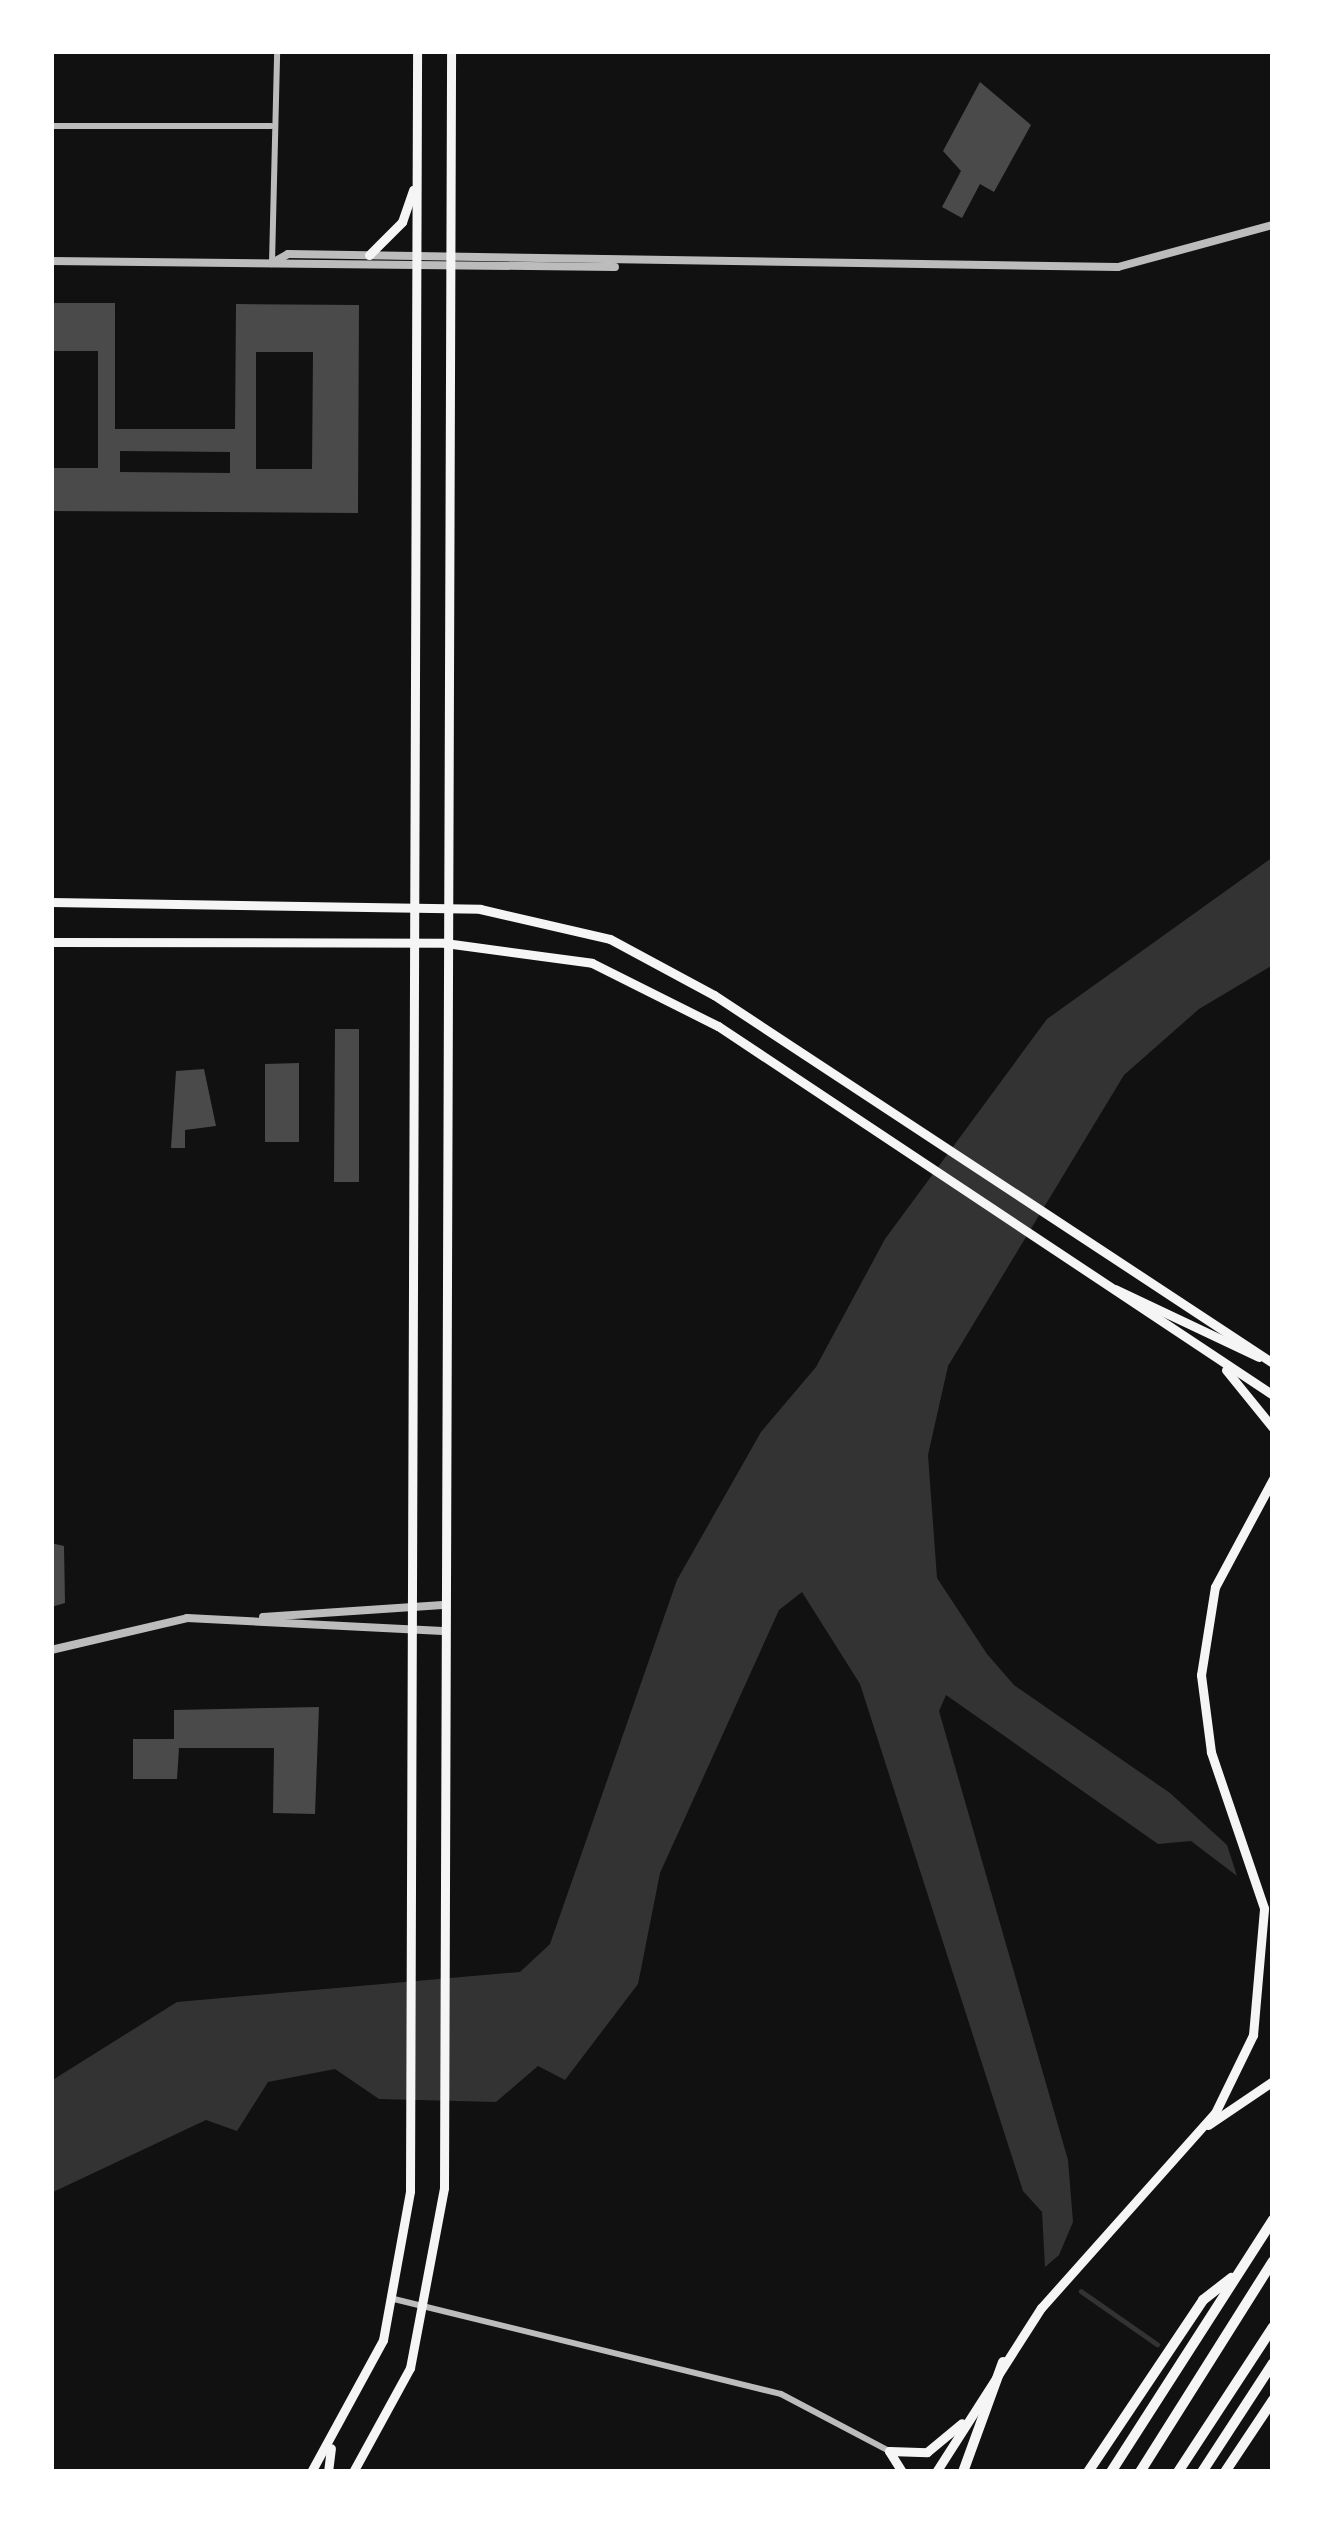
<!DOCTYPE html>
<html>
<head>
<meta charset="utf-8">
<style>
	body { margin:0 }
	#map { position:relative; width:1324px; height:2523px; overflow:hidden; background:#111; font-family:Jost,sans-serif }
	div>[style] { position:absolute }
	.water>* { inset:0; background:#333 }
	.stream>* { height:4.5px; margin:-2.25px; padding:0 2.25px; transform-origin:2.25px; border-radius:2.25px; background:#333 }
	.building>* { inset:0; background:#4a4a4a }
	.minor>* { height:6px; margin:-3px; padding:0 3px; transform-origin:3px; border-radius:3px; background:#bcbcbc }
	.tertiary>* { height:8px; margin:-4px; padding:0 4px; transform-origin:4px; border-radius:4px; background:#bcbcbc }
	.secondary>* { height:9px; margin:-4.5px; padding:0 4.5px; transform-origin:4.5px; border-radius:4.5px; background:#f5f5f5 }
	.motorway>* { height:10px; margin:-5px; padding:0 5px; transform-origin:5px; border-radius:5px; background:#f5f5f5 }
	span { translate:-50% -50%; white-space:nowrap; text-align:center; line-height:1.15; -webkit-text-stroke:12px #fff; paint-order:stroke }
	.frame { position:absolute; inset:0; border:54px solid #fff; pointer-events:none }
</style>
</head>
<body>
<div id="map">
	<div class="water">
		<i style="clip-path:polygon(1273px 857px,1273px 965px,1199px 1009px,1124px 1075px,948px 1366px,928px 1455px,937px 1578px,987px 1654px,1014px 1685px,1170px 1793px,1227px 1845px,1237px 1876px,1191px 1841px,1158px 1844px,946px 1695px,939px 1711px,1068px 2160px,1073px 2222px,1059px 2255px,1045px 2267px,1042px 2212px,1023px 2191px,860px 1684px,802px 1592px,779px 1610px,660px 1873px,638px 1984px,565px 2080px,538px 2066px,496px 2102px,379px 2099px,335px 2069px,268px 2082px,237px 2131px,206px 2120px,51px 2193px,51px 2081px,177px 2002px,520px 1972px,550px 1944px,677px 1580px,761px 1432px,816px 1367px,885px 1239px,1047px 1019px)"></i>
	</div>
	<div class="stream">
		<i style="left:1081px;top:2291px;width:93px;rotate:34.9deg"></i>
	</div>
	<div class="building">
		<i style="clip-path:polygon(980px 82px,1031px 125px,994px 192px,980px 184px,962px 218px,942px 207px,961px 171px,943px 151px)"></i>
		<i style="clip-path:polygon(evenodd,51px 303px,115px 303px,115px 429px,235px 429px,236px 304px,359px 305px,358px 513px,51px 511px,51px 468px,98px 468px,98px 351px,51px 351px,51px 303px,256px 352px,313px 352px,312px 469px,256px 469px,256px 352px,51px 303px,120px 451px,230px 452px,230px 473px,120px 472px,120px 451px)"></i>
		<i style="clip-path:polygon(335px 1029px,359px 1029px,359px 1182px,334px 1182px)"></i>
		<i style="clip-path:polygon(299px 1063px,299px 1142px,265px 1142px,265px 1064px)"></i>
		<i style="clip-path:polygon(204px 1069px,216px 1126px,185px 1130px,185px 1148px,171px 1148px,176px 1071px)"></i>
		<i style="clip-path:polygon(51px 1543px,64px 1546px,65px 1603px,51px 1607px)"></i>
		<i style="clip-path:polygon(319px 1707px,315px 1814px,273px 1813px,274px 1748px,179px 1748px,177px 1779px,133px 1779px,133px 1739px,174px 1739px,174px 1710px)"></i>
	</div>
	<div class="minor">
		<i style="left:51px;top:126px;width:220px"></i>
		<i style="left:272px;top:263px;width:212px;rotate:-88.6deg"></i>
		<i style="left:394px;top:2299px;width:398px;rotate:13.8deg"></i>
		<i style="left:781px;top:2394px;width:122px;rotate:27.8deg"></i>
	</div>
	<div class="tertiary">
		<i style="left:51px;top:261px;width:564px;rotate:0.61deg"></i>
		<i style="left:272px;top:263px;width:18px;rotate:-29deg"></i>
		<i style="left:288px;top:254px;width:830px;rotate:0.9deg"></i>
		<i style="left:1118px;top:267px;width:161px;rotate:-15.2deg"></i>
		<i style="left:263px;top:1617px;width:180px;rotate:-3.8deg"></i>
		<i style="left:51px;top:1650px;width:140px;rotate:-13.2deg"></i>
		<i style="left:187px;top:1618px;width:256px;rotate:2.9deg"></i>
	</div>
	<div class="secondary">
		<i style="left:369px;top:255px;width:47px;rotate:-45deg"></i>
		<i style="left:402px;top:222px;width:34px;rotate:-71deg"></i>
		<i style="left:51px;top:902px;width:429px;rotate:0.9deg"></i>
		<i style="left:480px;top:909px;width:133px;rotate:13deg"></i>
		<i style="left:610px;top:939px;width:118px;rotate:28.3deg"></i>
		<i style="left:714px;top:995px;width:669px;rotate:33.36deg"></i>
		<i style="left:51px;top:942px;width:394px;rotate:0.1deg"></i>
		<i style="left:445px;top:943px;width:148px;rotate:7.7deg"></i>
		<i style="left:592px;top:963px;width:141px;rotate:26.6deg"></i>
		<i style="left:718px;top:1026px;width:666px;rotate:33.62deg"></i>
		<i style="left:1115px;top:1289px;width:159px;rotate:25.3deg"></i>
		<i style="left:1226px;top:1370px;width:75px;rotate:51deg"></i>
		<i style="left:1208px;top:2125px;width:78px;rotate:-34.1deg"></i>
		<i style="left:889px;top:2451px;width:38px;rotate:2deg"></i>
		<i style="left:927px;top:2452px;width:45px;rotate:-39.6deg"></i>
		<i style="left:889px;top:2451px;width:25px;rotate:58deg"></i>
		<i style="left:311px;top:2472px;width:150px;rotate:-61.4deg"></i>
		<i style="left:383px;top:2340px;width:151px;rotate:-79.7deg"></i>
		<i style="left:410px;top:2191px;width:2140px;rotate:-89.81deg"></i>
		<i style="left:328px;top:2472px;width:24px;rotate:-83deg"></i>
		<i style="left:353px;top:2472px;width:119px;rotate:-61.3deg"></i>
		<i style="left:410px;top:2368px;width:183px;rotate:-79.3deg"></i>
		<i style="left:444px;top:2188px;width:2137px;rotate:-89.81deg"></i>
		<i style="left:936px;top:2472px;width:195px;rotate:-57.4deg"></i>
		<i style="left:1041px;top:2308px;width:261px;rotate:-48.3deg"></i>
		<i style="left:1215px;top:2113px;width:87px;rotate:-64deg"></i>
		<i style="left:1253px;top:2035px;width:127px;rotate:-85deg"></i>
		<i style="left:1264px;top:1908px;width:165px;rotate:-108.8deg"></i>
		<i style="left:1211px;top:1752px;width:78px;rotate:-97.4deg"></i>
		<i style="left:1201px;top:1675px;width:89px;rotate:-81deg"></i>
		<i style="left:1215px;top:1587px;width:123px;rotate:-61.8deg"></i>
	</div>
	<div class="motorway">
		<i style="left:963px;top:2472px;width:117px;rotate:-70deg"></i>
		<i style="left:1088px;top:2472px;width:207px;rotate:-56.2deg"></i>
		<i style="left:1203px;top:2300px;width:36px;rotate:-38deg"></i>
		<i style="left:1111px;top:2472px;width:300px;rotate:-57.3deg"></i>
		<i style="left:1140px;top:2472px;width:249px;rotate:-57.8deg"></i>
		<i style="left:1178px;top:2472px;width:173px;rotate:-56.8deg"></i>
		<i style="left:1202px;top:2472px;width:130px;rotate:-56.9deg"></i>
		<i style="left:1225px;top:2472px;width:87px;rotate:-56.3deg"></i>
	</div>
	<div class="frame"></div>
</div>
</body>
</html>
